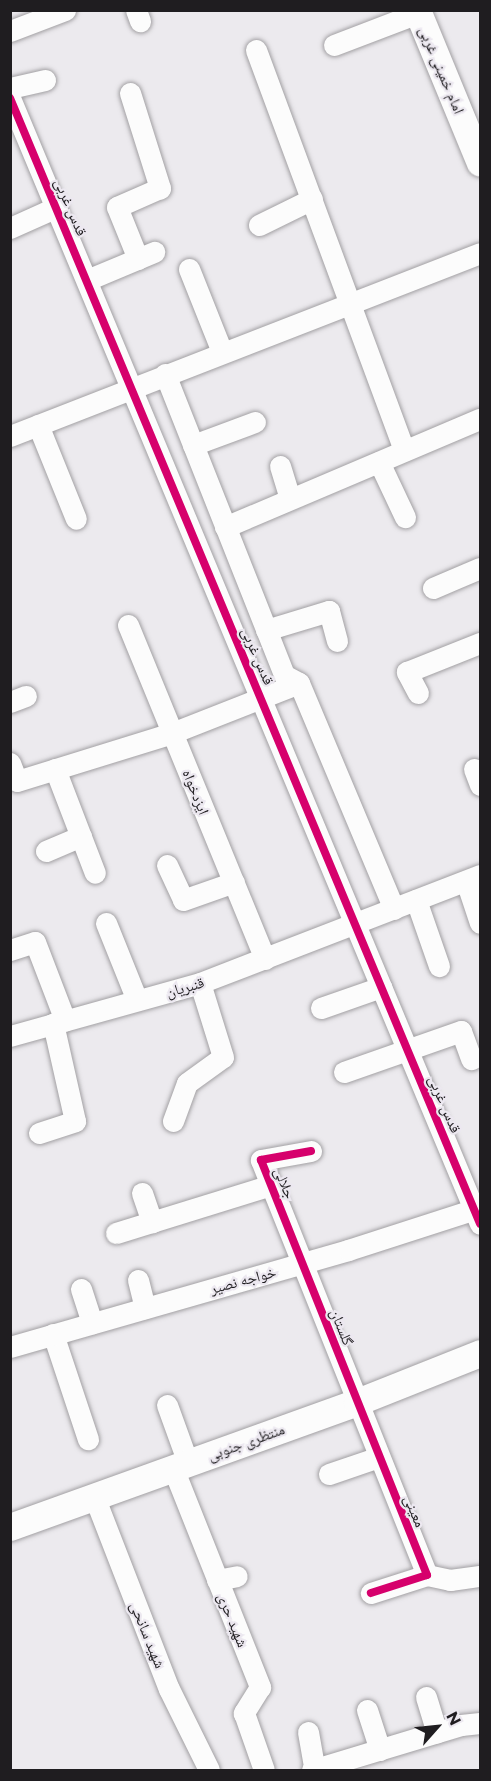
<!DOCTYPE html>
<html>
<head>
<meta charset="utf-8">
<style>
	body { margin:0 }
	#map { position:relative; width:491px; height:1781px; overflow:hidden; background:#eceaee; font-family:Montserrat,"Noto Naskh Arabic",sans-serif }
	div>[style] { position:absolute }
	.roads { filter:drop-shadow(0 0 2px #a2a0a3) drop-shadow(0 0 2px #a2a0a3) }
	.minor>* { height:21px; margin:-10.5px; padding:0 10.5px; transform-origin:10.5px; border-radius:10.5px; background:#fcfcfc }
	.major>* { height:27px; margin:-13.5px; padding:0 13.5px; transform-origin:13.5px; border-radius:13.5px; background:#fcfcfc }
	.cycleway>* { height:8px; margin:-4px; padding:0 4px; transform-origin:4px; border-radius:4px; background:#d6006c }
	span { translate:-50% -50%; white-space:nowrap; text-align:center; line-height:1.15; -webkit-text-stroke:4.5px #ece8f0; paint-order:stroke }
	.street-label { font-size:15px; color:#1f1d20 }
	.frame { position:absolute; inset:0; border:12px solid #1f1d20; pointer-events:none }
	.north { position:absolute; left:407px; top:1697px; width:60px; height:60px; -webkit-text-stroke:4px #ece8f0; paint-order:stroke; rotate:63deg; font-size:16px; font-weight:700; line-height:24px; text-align:center; color:#1f1d20 }
	.north::after { content:''; display:block; margin:auto; width:21px; height:27px; background:#1f1d20; clip-path:polygon(50% 0,100% 100%,50% 72%,0 100%) }
</style>
</head>
<body>
<div id="map">
	<div class="roads">
		<div class="minor">
			<i style="left:136px;top:10px;width:12px;rotate:70deg"></i>
			<i style="left:10px;top:31px;width:59px;rotate:-20.9deg"></i>
			<i style="left:334px;top:45px;width:90px;rotate:-20.9deg"></i>
			<i style="left:256px;top:50px;width:427px;rotate:69.7deg"></i>
			<i style="left:10px;top:88px;width:36px;rotate:-13deg"></i>
			<i style="left:130px;top:93px;width:100px;rotate:72.5deg"></i>
			<i style="left:160px;top:188px;width:47px;rotate:156.2deg"></i>
			<i style="left:117px;top:207px;width:56px;rotate:68deg"></i>
			<i style="left:10px;top:98px;width:1220px;rotate:67.34deg"></i>
			<i style="left:259px;top:225px;width:59px;rotate:-26.1deg"></i>
			<i style="left:10px;top:228px;width:51px;rotate:-24.1deg"></i>
			<i style="left:189px;top:269px;width:89px;rotate:68.3deg"></i>
			<i style="left:87px;top:280px;width:73px;rotate:-22.7deg"></i>
			<i style="left:165px;top:374px;width:324px;rotate:68.4deg"></i>
			<i style="left:284px;top:675px;width:17px;rotate:28deg"></i>
			<i style="left:299px;top:683px;width:245px;rotate:67.2deg"></i>
			<i style="left:38px;top:425px;width:101px;rotate:68deg"></i>
			<i style="left:10px;top:436px;width:504px;rotate:-21.27deg"></i>
			<i style="left:193px;top:445px;width:66px;rotate:-20.4deg"></i>
			<i style="left:379px;top:462px;width:61px;rotate:64.7deg"></i>
			<i style="left:280px;top:466px;width:34px;rotate:73deg"></i>
			<i style="left:225px;top:527px;width:277px;rotate:-23deg"></i>
			<i style="left:433px;top:588px;width:51px;rotate:-23.1deg"></i>
			<i style="left:128px;top:625px;width:361px;rotate:67.7deg"></i>
			<i style="left:266px;top:630px;width:66px;rotate:-16.8deg"></i>
			<i style="left:329px;top:611px;width:31px;rotate:75deg"></i>
			<i style="left:418px;top:693px;width:24px;rotate:-118deg"></i>
			<i style="left:407px;top:672px;width:79px;rotate:-21.7deg"></i>
			<i style="left:10px;top:702px;width:17px;rotate:-21deg"></i>
			<i style="left:10px;top:763px;width:19px;rotate:69deg"></i>
			<i style="left:17px;top:781px;width:162px;rotate:-17.2deg"></i>
			<i style="left:172px;top:733px;width:136px;rotate:-21.5deg"></i>
			<i style="left:55px;top:769px;width:111px;rotate:69deg"></i>
			<i style="left:474px;top:769px;width:17px;rotate:69deg"></i>
			<i style="left:46px;top:851px;width:38px;rotate:-23deg"></i>
			<i style="left:167px;top:865px;width:38px;rotate:65deg"></i>
			<i style="left:183px;top:900px;width:54px;rotate:-19.4deg"></i>
			<i style="left:466px;top:881px;width:44px;rotate:71.6deg"></i>
			<i style="left:416px;top:900px;width:70px;rotate:70.8deg"></i>
			<i style="left:106px;top:923px;width:83px;rotate:68.1deg"></i>
			<i style="left:10px;top:950px;width:26px;rotate:-18deg"></i>
			<i style="left:35px;top:942px;width:84px;rotate:69deg"></i>
			<i style="left:321px;top:1008px;width:64px;rotate:-19.3deg"></i>
			<i style="left:10px;top:1036px;width:197px;rotate:-15.6deg"></i>
			<i style="left:200px;top:983px;width:300px;rotate:-21.1deg"></i>
			<i style="left:344px;top:1072px;width:124px;rotate:-19.3deg"></i>
			<i style="left:461px;top:1031px;width:30px;rotate:70deg"></i>
			<i style="left:173px;top:1121px;width:40px;rotate:-69.8deg"></i>
			<i style="left:187px;top:1083px;width:44px;rotate:-35.8deg"></i>
			<i style="left:223px;top:1057px;width:77px;rotate:-107.3deg"></i>
			<i style="left:39px;top:1133px;width:38px;rotate:-18deg"></i>
			<i style="left:75px;top:1121px;width:100px;rotate:-102.7deg"></i>
			<i style="left:311px;top:1151px;width:51px;rotate:169.8deg"></i>
			<i style="left:261px;top:1160px;width:447px;rotate:68.2deg"></i>
			<i style="left:427px;top:1575px;width:59px;rotate:162.2deg"></i>
			<i style="left:142px;top:1193px;width:31px;rotate:71deg"></i>
			<i style="left:116px;top:1233px;width:162px;rotate:-17.2deg"></i>
			<i style="left:138px;top:1280px;width:29px;rotate:76deg"></i>
			<i style="left:81px;top:1289px;width:36px;rotate:72deg"></i>
			<i style="left:53px;top:1334px;width:111px;rotate:71.6deg"></i>
			<i style="left:10px;top:1347px;width:352px;rotate:-16deg"></i>
			<i style="left:348px;top:1250px;width:133px;rotate:-17.9deg"></i>
			<i style="left:167px;top:1405px;width:62px;rotate:70.1deg"></i>
			<i style="left:173px;top:1468px;width:236px;rotate:68.3deg"></i>
			<i style="left:260px;top:1687px;width:31px;rotate:122deg"></i>
			<i style="left:244px;top:1713px;width:60px;rotate:70.7deg"></i>
			<i style="left:329px;top:1474px;width:53px;rotate:-18.8deg"></i>
			<i style="left:94px;top:1496px;width:207px;rotate:68.8deg"></i>
			<i style="left:169px;top:1689px;width:90px;rotate:63.7deg"></i>
			<i style="left:427px;top:1575px;width:24px;rotate:12deg"></i>
			<i style="left:450px;top:1580px;width:30px;rotate:-8deg"></i>
			<i style="left:217px;top:1580px;width:20px;rotate:-11deg"></i>
			<i style="left:426px;top:1697px;width:37px;rotate:73deg"></i>
			<i style="left:367px;top:1710px;width:42px;rotate:72deg"></i>
			<i style="left:308px;top:1732px;width:39px;rotate:80deg"></i>
			<i style="left:312px;top:1770px;width:156px;rotate:-16.8deg"></i>
			<i style="left:461px;top:1725px;width:19px;rotate:-6deg"></i>
		</div>
		<div class="major">
			<i style="left:417px;top:10px;width:165px;rotate:67.6deg"></i>
			<i style="left:10px;top:1527px;width:369px;rotate:-19.8deg"></i>
			<i style="left:357px;top:1402px;width:132px;rotate:-21.7deg"></i>
		</div>
	</div>
	<div class="cycleway">
		<i style="left:10px;top:98px;width:1220px;rotate:67.34deg"></i>
		<i style="left:311px;top:1151px;width:51px;rotate:169.8deg"></i>
		<i style="left:261px;top:1160px;width:447px;rotate:68.2deg"></i>
		<i style="left:427px;top:1575px;width:59px;rotate:162.2deg"></i>
	</div>
	<div class="street-label">
		<span style="left:442px;top:70px;rotate:67deg">امام خمینی غربی</span>
		<span style="left:71px;top:207px;rotate:67deg">قدس غربی</span>
		<span style="left:258px;top:656px;rotate:67deg">قدس غربی</span>
		<span style="left:196px;top:792px;rotate:68deg">ایزدخواه</span>
		<span style="left:185px;top:987px;rotate:-16deg">قنبریان</span>
		<span style="left:445px;top:1104px;rotate:67deg">قدس غربی</span>
		<span style="left:285px;top:1183px;rotate:68deg">جلالی</span>
		<span style="left:243px;top:1280px;rotate:-15deg">خواجه نصیر</span>
		<span style="left:342px;top:1327px;rotate:68deg">گلستان</span>
		<span style="left:246px;top:1442px;rotate:-20deg">منتظری جنوبی</span>
		<span style="left:415px;top:1511px;rotate:68deg">معینی</span>
		<span style="left:233px;top:1620px;rotate:68deg">شهید حری</span>
		<span style="left:148px;top:1635px;rotate:68deg">شهید سانحی</span>
	</div>
	<div class="frame"></div>
	<div class="north">N</div>
</div>
</body>
</html>
